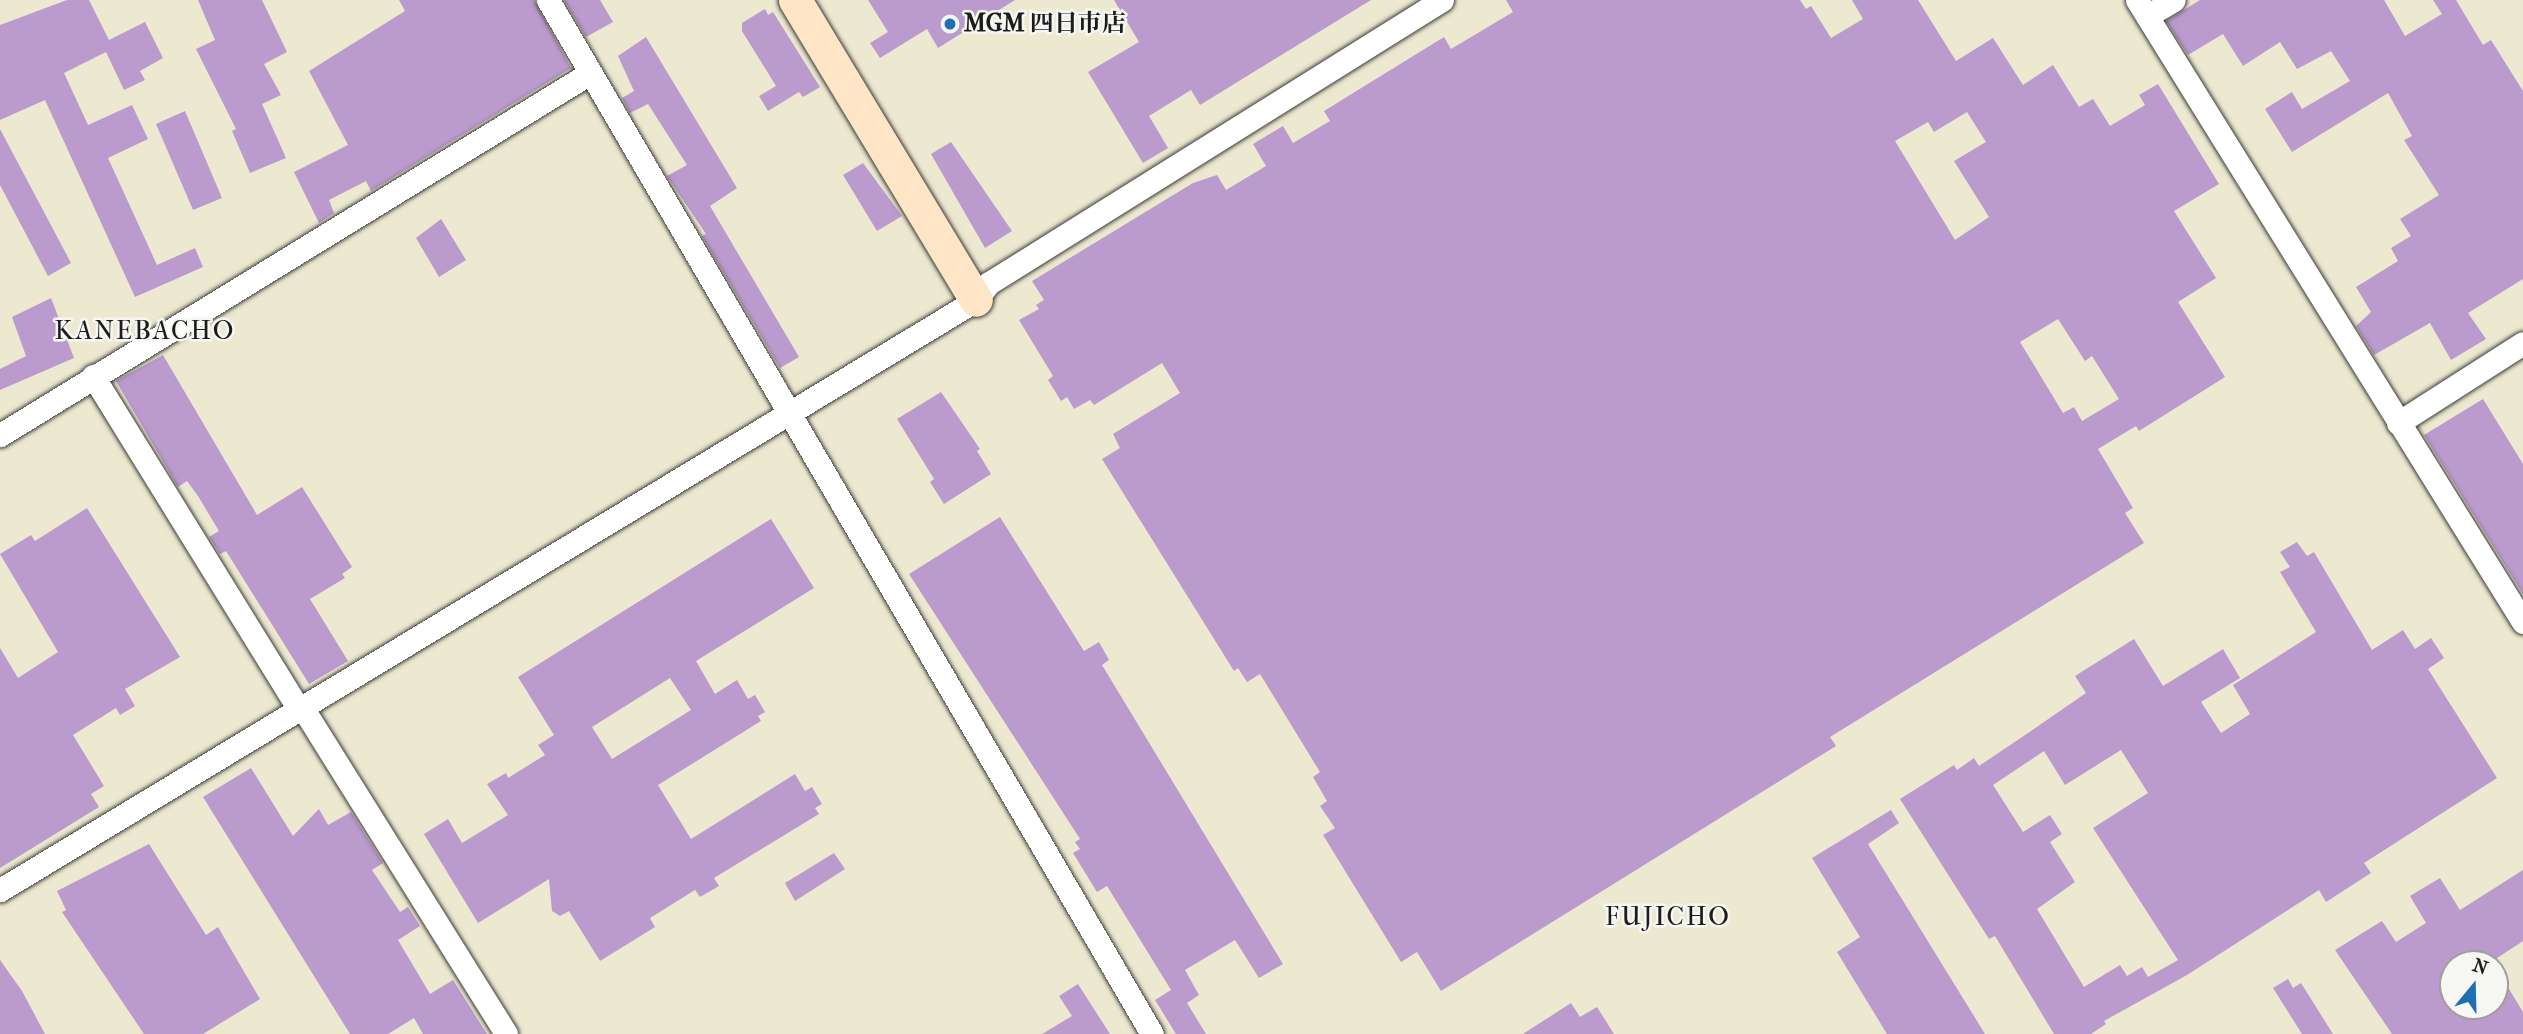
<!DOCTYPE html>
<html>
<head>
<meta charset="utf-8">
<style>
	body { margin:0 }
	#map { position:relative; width:2523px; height:1034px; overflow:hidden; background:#ede9d1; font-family:"IM FELL French Canon","Noto Serif JP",serif }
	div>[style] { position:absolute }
	.building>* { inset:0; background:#bb9acd }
	.roads { filter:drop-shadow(0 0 2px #3b3b37) drop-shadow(0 0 2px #3b3b37) }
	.street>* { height:23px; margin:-11.5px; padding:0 11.5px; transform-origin:11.5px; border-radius:11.5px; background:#fff }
	.secondary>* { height:33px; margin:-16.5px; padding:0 16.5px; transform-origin:16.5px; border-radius:16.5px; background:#fde5c5 }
	.dots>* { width:19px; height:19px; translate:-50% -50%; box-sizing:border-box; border:4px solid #f6f6f2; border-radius:50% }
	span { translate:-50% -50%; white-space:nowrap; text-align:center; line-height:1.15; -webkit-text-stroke:5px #f6f6f2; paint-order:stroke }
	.poi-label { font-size:24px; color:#1c1c1c; font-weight:700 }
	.left { translate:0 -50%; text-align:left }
	.neighbourhood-label { font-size:26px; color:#1c1c1c; letter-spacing:2px }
	.north { position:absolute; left:2439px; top:950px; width:70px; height:70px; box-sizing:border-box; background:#f6f6f2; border:2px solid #9f9f9c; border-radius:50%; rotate:19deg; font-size:19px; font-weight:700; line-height:28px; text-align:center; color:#1c1c1c }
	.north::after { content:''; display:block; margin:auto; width:24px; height:32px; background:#1f6fb2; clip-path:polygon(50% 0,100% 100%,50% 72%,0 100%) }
</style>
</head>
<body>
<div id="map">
	<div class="building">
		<i style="clip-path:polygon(67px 0,89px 0,109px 40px,145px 22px,163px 58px,140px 71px,145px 80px,124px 90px,106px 52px,64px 73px,88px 125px,132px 105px,148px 139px,108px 158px,157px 265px,195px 248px,203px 267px,135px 297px,45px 100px,0 120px,0 25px)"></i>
		<i style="clip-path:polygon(198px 0,262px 0,287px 52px,264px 64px,281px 95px,262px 104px,286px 158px,250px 173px,232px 131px,236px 129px,196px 49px,215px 40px)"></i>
		<i style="clip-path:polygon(399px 0,534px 0,571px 68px,371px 191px,366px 181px,329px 200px,334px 213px,319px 223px,294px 172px,348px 145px,309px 71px,405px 11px)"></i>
		<i style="clip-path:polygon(564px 0,600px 0,613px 22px,586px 37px)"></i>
		<i style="clip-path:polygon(868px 0,1015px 0,938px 48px,927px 29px,880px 58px,870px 43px,888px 32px)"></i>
		<i style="clip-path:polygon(1114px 0,1371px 0,1200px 105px,1191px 90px,1149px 116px,1168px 148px,1143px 163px,1088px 72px,1139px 42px)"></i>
		<i style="clip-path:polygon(evenodd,1506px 0,1800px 0,1806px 9px,1811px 6px,1831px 38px,1863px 19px,1852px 0,1918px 0,1956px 61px,1993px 38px,2023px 85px,2053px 65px,2079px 107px,2093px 99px,2110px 126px,2145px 105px,2139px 95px,2158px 84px,2219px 184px,2174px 211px,2216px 278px,2178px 302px,2225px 377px,2139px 431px,2136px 426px,2098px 449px,2133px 508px,2125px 513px,2144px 543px,1830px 737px,1836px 746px,1441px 991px,1417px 952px,1401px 962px,1323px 835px,1335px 828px,1320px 806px,1327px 801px,1313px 777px,1320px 772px,1260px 674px,1247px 682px,1238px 668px,1234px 671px,1102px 459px,1120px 448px,1113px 434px,1180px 393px,1162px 363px,1094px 405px,1090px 400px,1074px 409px,1067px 397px,1061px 401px,1048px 380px,1053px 376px,1019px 320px,1039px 309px,1036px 305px,1044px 300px,1032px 281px,1193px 183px,1217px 175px,1226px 190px,1266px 166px,1253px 144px,1283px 126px,1293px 143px,1330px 121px,1324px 111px,1444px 37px,1451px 49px,1513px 12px,1506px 0,1967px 112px,1986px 142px,1954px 161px,1989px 217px,1955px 240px,1895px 141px,1928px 122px,1934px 132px,1967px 112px,1506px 0,2058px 319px,2085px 361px,2092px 356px,2119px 399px,2082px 421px,2074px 407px,2063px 413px,2020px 342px,2058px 319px)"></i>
		<i style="clip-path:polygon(2200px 0,2384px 0,2405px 36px,2442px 14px,2433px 0,2456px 0,2483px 45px,2491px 40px,2523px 91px,2523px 279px,2468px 313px,2486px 339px,2451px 360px,2430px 323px,2374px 355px,2356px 326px,2371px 312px,2356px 287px,2398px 261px,2391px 248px,2411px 236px,2400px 219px,2439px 195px,2404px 140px,2412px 136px,2388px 93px,2292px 152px,2265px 109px,2292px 92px,2302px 109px,2350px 81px,2331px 51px,2297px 69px,2280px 42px,2243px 66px,2223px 34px,2188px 55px,2166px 21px)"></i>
		<i style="clip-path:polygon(765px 9px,768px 15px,773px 12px,820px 87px,803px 97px,799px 92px,768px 111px,759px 96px,776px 86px,742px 31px,742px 23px)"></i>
		<i style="clip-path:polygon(646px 37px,737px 188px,710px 206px,799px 357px,780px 368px,702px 236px,706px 234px,667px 176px,687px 165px,648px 104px,630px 113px,622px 98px,634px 91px,618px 56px)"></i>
		<i style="clip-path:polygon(185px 111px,222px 198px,193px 210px,156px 124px)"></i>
		<i style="clip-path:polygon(0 129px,71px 263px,48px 276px,0 185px)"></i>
		<i style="clip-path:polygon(951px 142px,1012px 231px,985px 248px,931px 154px)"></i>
		<i style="clip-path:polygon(863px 163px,902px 216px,877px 231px,843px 175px)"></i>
		<i style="clip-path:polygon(441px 219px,466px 260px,439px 277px,416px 238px)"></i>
		<i style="clip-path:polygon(51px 298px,74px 358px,0 390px,0 369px,26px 356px,12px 317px)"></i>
		<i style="clip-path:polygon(163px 355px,257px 515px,302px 487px,352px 567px,342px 574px,345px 578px,310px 599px,348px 661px,309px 684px,226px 551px,220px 554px,209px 537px,219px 531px,198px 496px,187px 481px,178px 487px,116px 381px)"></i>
		<i style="clip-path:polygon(941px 392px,980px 449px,977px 451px,991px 474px,944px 504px,930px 482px,934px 479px,897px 419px)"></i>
		<i style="clip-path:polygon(2483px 399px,2523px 464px,2523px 594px,2424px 435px)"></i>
		<i style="clip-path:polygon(87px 508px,180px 657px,125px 689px,135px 706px,120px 715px,116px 708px,73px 735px,104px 786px,91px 794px,99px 807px,0 868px,0 648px,18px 678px,58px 652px,0 554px,31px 535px,35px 541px)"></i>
		<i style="clip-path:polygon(1000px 517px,1084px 651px,1099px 642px,1109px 660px,1102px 665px,1283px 964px,1259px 978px,1235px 940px,1185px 970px,1199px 995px,1187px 1003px,1206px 1034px,1176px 1034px,1155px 1000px,1171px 990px,1107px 886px,1097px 892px,1073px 853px,1080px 849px,1075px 842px,1080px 839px,909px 574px)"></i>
		<i style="clip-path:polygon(evenodd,771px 519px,814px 588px,696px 661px,715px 694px,737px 680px,748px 699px,755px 695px,765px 712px,758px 716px,761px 721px,658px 785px,691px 839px,795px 774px,805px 791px,812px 787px,822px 804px,815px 808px,819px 814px,714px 878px,719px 886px,700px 897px,695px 890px,650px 918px,655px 927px,600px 961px,569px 911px,560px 916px,552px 911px,549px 879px,478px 923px,424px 834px,448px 819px,462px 843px,508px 815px,487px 784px,506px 773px,508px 778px,545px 755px,538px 745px,554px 735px,518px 677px,771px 519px,670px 678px,691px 710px,612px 759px,592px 727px,670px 678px)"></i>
		<i style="clip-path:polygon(evenodd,2297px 542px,2307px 556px,2314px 552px,2372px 650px,2403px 630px,2415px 649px,2431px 638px,2444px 658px,2428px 669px,2497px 778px,2364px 863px,2371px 873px,2326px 902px,2319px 890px,2187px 975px,2104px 1021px,2106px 1024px,2091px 1034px,2054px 1034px,1995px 936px,1989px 939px,1900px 799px,1954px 765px,1957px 770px,1974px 758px,1979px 766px,2031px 731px,2086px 693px,2075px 676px,2134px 639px,2163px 686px,2223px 649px,2240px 678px,2201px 702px,2221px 733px,2250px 714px,2233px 685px,2316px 632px,2280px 572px,2290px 567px,2280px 552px,2297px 542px,2121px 750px,2148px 793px,2093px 828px,2178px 960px,2148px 977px,2142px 967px,2127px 976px,2120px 965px,2084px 987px,2037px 909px,2075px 882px,2050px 842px,2062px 834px,2050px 815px,2023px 832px,1993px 785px,2044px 751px,2065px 785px,2121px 750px)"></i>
		<i style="clip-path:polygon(251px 768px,293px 836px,319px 809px,328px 825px,351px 812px,383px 863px,372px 870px,400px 912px,408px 907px,420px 926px,398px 940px,430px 994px,453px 980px,487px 1034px,423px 1034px,414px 1018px,388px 1034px,350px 1034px,203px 797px)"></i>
		<i style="clip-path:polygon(1891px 810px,1899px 823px,1868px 844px,1985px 1034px,1887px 1034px,1837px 952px,1860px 937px,1812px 858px)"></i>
		<i style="clip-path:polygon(149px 844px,206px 935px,218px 927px,260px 999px,203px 1034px,144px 1034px,62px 912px,66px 910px,57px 891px)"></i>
		<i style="clip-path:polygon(834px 853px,845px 869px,795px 901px,785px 883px)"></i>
		<i style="clip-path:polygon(2523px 870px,2523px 941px,2488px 964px,2453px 964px,2453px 1006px,2495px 1006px,2495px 966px,2523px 1012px,2523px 1034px,2392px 1034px,2335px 950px,2382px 921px,2396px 942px,2426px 923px,2410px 896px,2440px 878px,2460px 910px)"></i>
		<i style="clip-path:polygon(0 960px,22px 991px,45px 1034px,0 1034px)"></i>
		<i style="clip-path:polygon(2288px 979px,2293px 988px,2301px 983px,2333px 1034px,2302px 1034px,2273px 988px)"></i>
		<i style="clip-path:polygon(1078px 984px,1110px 1034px,1042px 1034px,1072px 1016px,1059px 996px)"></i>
		<i style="clip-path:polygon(1571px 1003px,1580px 1017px,1597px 1007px,1614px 1034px,1523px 1034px)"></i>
	</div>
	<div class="roads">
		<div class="street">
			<i style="left:548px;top:0;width:1197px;rotate:59.71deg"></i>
			<i style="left:2137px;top:0;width:732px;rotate:58.18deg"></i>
			<i style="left:2147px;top:16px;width:31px;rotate:-31deg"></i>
			<i style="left:93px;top:376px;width:392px;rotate:58.3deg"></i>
			<i style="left:2398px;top:423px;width:148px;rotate:-32.6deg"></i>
			<i style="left:0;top:435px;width:692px;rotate:-31.53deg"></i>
			<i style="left:302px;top:707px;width:385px;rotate:58deg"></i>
			<i style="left:0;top:890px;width:1140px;rotate:-31.15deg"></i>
			<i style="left:976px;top:300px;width:21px;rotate:-53deg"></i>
			<i style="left:989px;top:283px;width:534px;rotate:-31.99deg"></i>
		</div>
		<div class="secondary">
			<i style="left:795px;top:0;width:350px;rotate:58.9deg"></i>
		</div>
	</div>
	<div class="dots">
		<i style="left:950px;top:24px;background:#1f6fb2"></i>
	</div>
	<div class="poi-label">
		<span class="left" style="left:964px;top:24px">MGM 四日市店</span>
	</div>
	<div class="neighbourhood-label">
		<span style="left:145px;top:331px">KANEBACHO</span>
		<span style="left:1668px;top:917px">FUJICHO</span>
	</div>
	<div class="north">N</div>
</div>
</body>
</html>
